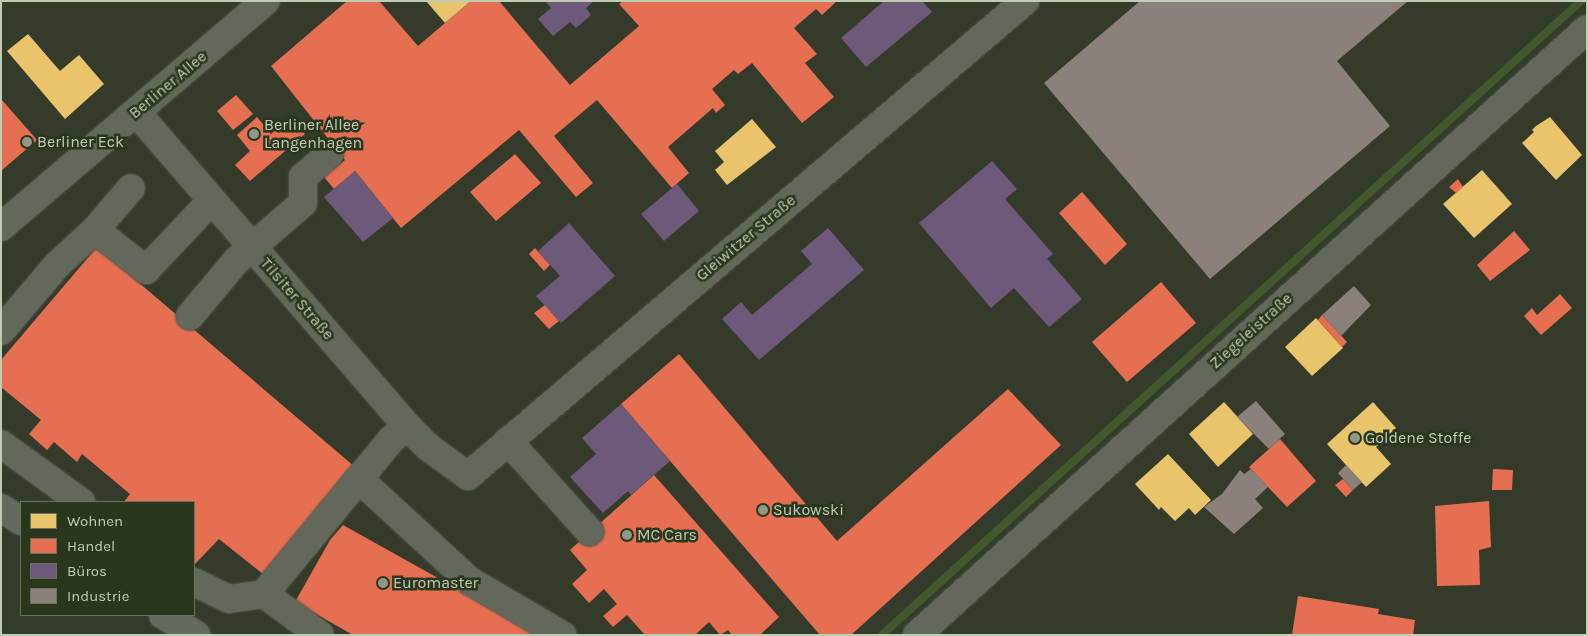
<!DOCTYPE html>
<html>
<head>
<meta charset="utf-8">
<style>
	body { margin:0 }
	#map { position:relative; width:1588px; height:636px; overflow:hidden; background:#343b2b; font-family:Karla,sans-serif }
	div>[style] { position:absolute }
	.homes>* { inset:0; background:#e9c46a }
	.shops>* { inset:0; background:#e76f51 }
	.offices>* { inset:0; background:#6d597a }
	.industry>* { inset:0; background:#8a817c }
	.stream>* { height:8px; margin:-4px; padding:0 4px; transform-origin:4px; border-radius:4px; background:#44582b }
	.roads { filter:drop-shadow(0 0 1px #505549) drop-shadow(0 0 1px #505549) }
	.minor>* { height:28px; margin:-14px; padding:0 14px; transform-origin:14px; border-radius:14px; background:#62695b }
	.major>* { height:28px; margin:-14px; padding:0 14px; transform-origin:14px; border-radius:14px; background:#656a5e }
	.dots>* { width:14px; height:14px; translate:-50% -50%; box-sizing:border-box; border:2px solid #2b371d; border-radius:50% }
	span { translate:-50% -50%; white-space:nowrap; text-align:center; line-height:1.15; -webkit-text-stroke:5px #2b371d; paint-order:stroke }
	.street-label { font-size:16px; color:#c1ccb5 }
	.poi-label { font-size:16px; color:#c1ccb5 }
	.left { translate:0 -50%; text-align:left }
	.frame { position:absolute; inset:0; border:2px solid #c1ccb5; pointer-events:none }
	.legend { position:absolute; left:20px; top:501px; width:175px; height:115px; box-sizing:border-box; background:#2b371d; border:1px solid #67735a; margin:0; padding:6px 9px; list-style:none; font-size:15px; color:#c1ccb5 }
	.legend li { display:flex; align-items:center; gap:10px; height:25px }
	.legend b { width:25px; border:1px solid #67735a }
</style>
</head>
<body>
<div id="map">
	<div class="homes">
		<i style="clip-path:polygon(426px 1px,471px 1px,445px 23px)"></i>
		<i style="clip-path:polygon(28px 34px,60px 71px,79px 55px,104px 84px,65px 119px,7px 51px)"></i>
		<i style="clip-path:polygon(1550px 117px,1582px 155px,1556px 180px,1522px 143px,1534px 132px,1532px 130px,1536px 126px)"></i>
		<i style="clip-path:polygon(752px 119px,776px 147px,727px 185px,715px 170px,724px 162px,715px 151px)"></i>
		<i style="clip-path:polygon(1482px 170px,1512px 204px,1474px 238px,1443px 204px)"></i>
		<i style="clip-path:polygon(1316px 318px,1343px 348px,1312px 376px,1285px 347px)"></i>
		<i style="clip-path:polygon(1224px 402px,1253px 434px,1218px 467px,1189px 434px)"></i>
		<i style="clip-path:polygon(1373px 402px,1396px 428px,1376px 447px,1391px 464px,1366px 487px,1327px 444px)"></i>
		<i style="clip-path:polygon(1168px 454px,1211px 500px,1195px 515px,1189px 508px,1175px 521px,1161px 507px,1159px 510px,1135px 484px)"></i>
	</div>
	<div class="shops">
		<i style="clip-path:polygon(347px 1px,379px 1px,418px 46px,471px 1px,499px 1px,570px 85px,639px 26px,619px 4px,623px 1px,837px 1px,822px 15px,816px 9px,794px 28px,817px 54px,805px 63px,834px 97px,802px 123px,752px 63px,738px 74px,734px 70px,712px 89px,725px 105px,716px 113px,713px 108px,668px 147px,689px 173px,672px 188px,597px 100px,554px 136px,593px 183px,576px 197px,519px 130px,401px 228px,355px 171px,334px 189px,324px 177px,345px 160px,271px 66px)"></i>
		<i style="clip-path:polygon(236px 95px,253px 114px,233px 130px,217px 111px)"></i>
		<i style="clip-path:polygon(1px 99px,37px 140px,1px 171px)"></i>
		<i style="clip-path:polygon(257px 117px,271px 134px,290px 117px,305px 134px,250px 181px,235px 165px,250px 151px,237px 135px)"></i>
		<i style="clip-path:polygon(515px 154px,541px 183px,496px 221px,470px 192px)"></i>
		<i style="clip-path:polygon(1458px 179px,1463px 187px,1456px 193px,1449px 187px)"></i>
		<i style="clip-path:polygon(1082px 192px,1127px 244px,1105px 265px,1059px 213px)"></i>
		<i style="clip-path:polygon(1514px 231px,1530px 250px,1490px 281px,1477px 265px)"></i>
		<i style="clip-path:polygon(97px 247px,355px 467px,263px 574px,219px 539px,194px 565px,194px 502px,124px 502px,130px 494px,82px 454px,77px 462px,54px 442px,47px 450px,29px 434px,41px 420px,1px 387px,1px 360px)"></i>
		<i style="clip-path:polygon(535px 248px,550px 265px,544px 271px,529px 254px)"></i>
		<i style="clip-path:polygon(1161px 282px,1196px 323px,1127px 382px,1092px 342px)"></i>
		<i style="clip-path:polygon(1560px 294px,1572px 308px,1541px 335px,1524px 316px,1532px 308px,1537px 315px)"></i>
		<i style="clip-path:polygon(545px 305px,559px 321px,549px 329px,534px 313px)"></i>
		<i style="clip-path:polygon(1322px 315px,1347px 342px,1342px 347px,1318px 320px)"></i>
		<i style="clip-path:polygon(679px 354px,837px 541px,1008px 389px,1061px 445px,851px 635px,820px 635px,621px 404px)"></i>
		<i style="clip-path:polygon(1280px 439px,1316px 481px,1287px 507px,1249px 467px)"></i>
		<i style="clip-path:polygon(1493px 469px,1513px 470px,1512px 490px,1492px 490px)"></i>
		<i style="clip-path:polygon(654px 475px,779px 617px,760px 635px,732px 635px,728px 630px,720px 635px,709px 622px,695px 635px,645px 635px,627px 615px,613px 627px,603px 616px,617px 604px,604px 589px,589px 603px,572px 584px,587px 570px,570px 550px)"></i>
		<i style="clip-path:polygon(1343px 479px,1353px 490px,1346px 497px,1335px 485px)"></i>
		<i style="clip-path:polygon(1489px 501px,1491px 547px,1479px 550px,1480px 585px,1437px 586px,1435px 506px)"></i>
		<i style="clip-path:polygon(343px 525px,540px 635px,353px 635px,295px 602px,330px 540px)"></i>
		<i style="clip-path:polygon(1298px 596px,1379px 609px,1378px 614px,1415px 620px,1413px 635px,1292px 635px)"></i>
	</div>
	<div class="offices">
		<i style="clip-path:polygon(545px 1px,594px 1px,586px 8px,591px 15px,576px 28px,570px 22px,553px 36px,538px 19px,551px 8px)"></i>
		<i style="clip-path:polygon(884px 1px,922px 1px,932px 12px,866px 67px,841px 38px)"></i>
		<i style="clip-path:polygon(992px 161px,1017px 189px,1005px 199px,1053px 254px,1047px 259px,1082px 299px,1049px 327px,1014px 288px,991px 308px,919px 223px)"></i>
		<i style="clip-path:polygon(355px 171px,393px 218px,363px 242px,324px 197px)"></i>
		<i style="clip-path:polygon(677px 184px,699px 211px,664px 241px,641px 214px)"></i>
		<i style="clip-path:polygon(569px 223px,615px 276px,561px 323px,536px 296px,560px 276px,538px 251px)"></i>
		<i style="clip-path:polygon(828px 228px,864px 270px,759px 360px,722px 319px,741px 302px,752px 315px,812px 264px,801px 251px)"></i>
		<i style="clip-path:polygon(621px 404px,670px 461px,631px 495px,628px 491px,603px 513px,570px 477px,596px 454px,582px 438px)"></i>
	</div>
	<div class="industry">
		<i style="clip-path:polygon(1140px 1px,1408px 1px,1337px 61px,1390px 126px,1210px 279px,1044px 83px)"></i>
		<i style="clip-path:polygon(1354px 286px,1371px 305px,1341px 336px,1322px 315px)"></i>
		<i style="clip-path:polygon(1256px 401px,1285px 434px,1269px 449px,1237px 417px)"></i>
		<i style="clip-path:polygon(1346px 465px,1362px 482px,1353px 490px,1338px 473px)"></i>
		<i style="clip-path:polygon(1251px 469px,1268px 487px,1255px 499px,1263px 508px,1234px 534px,1204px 507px,1222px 494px,1240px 470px,1244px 474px)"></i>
	</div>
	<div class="stream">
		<i style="left:882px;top:635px;width:944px;rotate:-42.21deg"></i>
	</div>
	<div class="roads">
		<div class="minor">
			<i style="left:136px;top:112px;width:415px;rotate:49.2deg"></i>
			<i style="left:407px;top:426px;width:30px;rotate:45deg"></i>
			<i style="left:428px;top:447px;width:49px;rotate:35.9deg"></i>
			<i style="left:468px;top:476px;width:732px;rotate:-40.46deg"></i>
			<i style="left:1px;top:227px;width:348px;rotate:-40.5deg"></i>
			<i style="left:95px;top:230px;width:65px;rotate:38.1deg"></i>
			<i style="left:146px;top:270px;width:96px;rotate:-46.7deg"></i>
			<i style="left:190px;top:316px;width:73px;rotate:-50deg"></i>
			<i style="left:237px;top:260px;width:87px;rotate:-40.8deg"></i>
			<i style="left:303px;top:203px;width:26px;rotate:-90deg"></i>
			<i style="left:303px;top:177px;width:35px;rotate:-41deg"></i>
			<i style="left:1px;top:331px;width:87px;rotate:-49.7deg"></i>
			<i style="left:57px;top:265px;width:52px;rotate:-42.6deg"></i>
			<i style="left:95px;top:230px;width:55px;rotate:-49.4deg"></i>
			<i style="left:508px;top:441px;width:122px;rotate:48deg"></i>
			<i style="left:1px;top:444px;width:99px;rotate:35.9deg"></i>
			<i style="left:359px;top:479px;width:151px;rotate:42.6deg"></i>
			<i style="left:470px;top:581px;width:107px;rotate:30.4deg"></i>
			<i style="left:194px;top:582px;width:39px;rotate:26deg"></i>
			<i style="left:229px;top:599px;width:35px;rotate:-8deg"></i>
			<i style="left:264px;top:594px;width:200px;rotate:-50.5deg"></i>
			<i style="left:391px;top:440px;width:21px;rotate:-41deg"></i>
			<i style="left:264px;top:594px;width:69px;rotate:36.2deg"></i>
			<i style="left:917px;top:635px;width:903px;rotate:-42.13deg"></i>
		</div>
		<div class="major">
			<i style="left:1px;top:508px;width:24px;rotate:33deg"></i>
			<i style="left:163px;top:615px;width:39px;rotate:31deg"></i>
		</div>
	</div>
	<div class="dots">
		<i style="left:254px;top:134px;background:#909985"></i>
		<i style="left:27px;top:142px;background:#909985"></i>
		<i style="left:1355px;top:438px;background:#909985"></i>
		<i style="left:763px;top:510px;background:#909985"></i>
		<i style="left:627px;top:535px;background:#909985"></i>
		<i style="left:383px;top:583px;background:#909985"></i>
	</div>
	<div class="street-label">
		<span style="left:168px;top:85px;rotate:-40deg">Berliner Allee</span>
		<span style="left:746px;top:238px;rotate:-40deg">Gleiwitzer Straße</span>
		<span style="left:297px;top:299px;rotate:49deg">Tilsiter Straße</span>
		<span style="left:1251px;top:331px;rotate:-42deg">Ziegeleistraße</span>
	</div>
	<div class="poi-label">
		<span class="left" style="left:264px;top:134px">Berliner Allee<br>Langenhagen</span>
		<span class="left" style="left:37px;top:142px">Berliner Eck</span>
		<span class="left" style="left:1365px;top:438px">Goldene Stoffe</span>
		<span class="left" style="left:773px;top:510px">Sukowski</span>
		<span class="left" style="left:637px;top:535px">MC Cars</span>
		<span class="left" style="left:393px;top:583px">Euromaster</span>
	</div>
	<div class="frame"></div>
	<ul class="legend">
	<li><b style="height:14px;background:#e9c46a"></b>Wohnen</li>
	<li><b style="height:14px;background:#e76f51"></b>Handel</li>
	<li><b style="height:14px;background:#6d597a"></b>Büros</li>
	<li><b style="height:14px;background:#8a817c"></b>Industrie</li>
	</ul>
</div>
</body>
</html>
